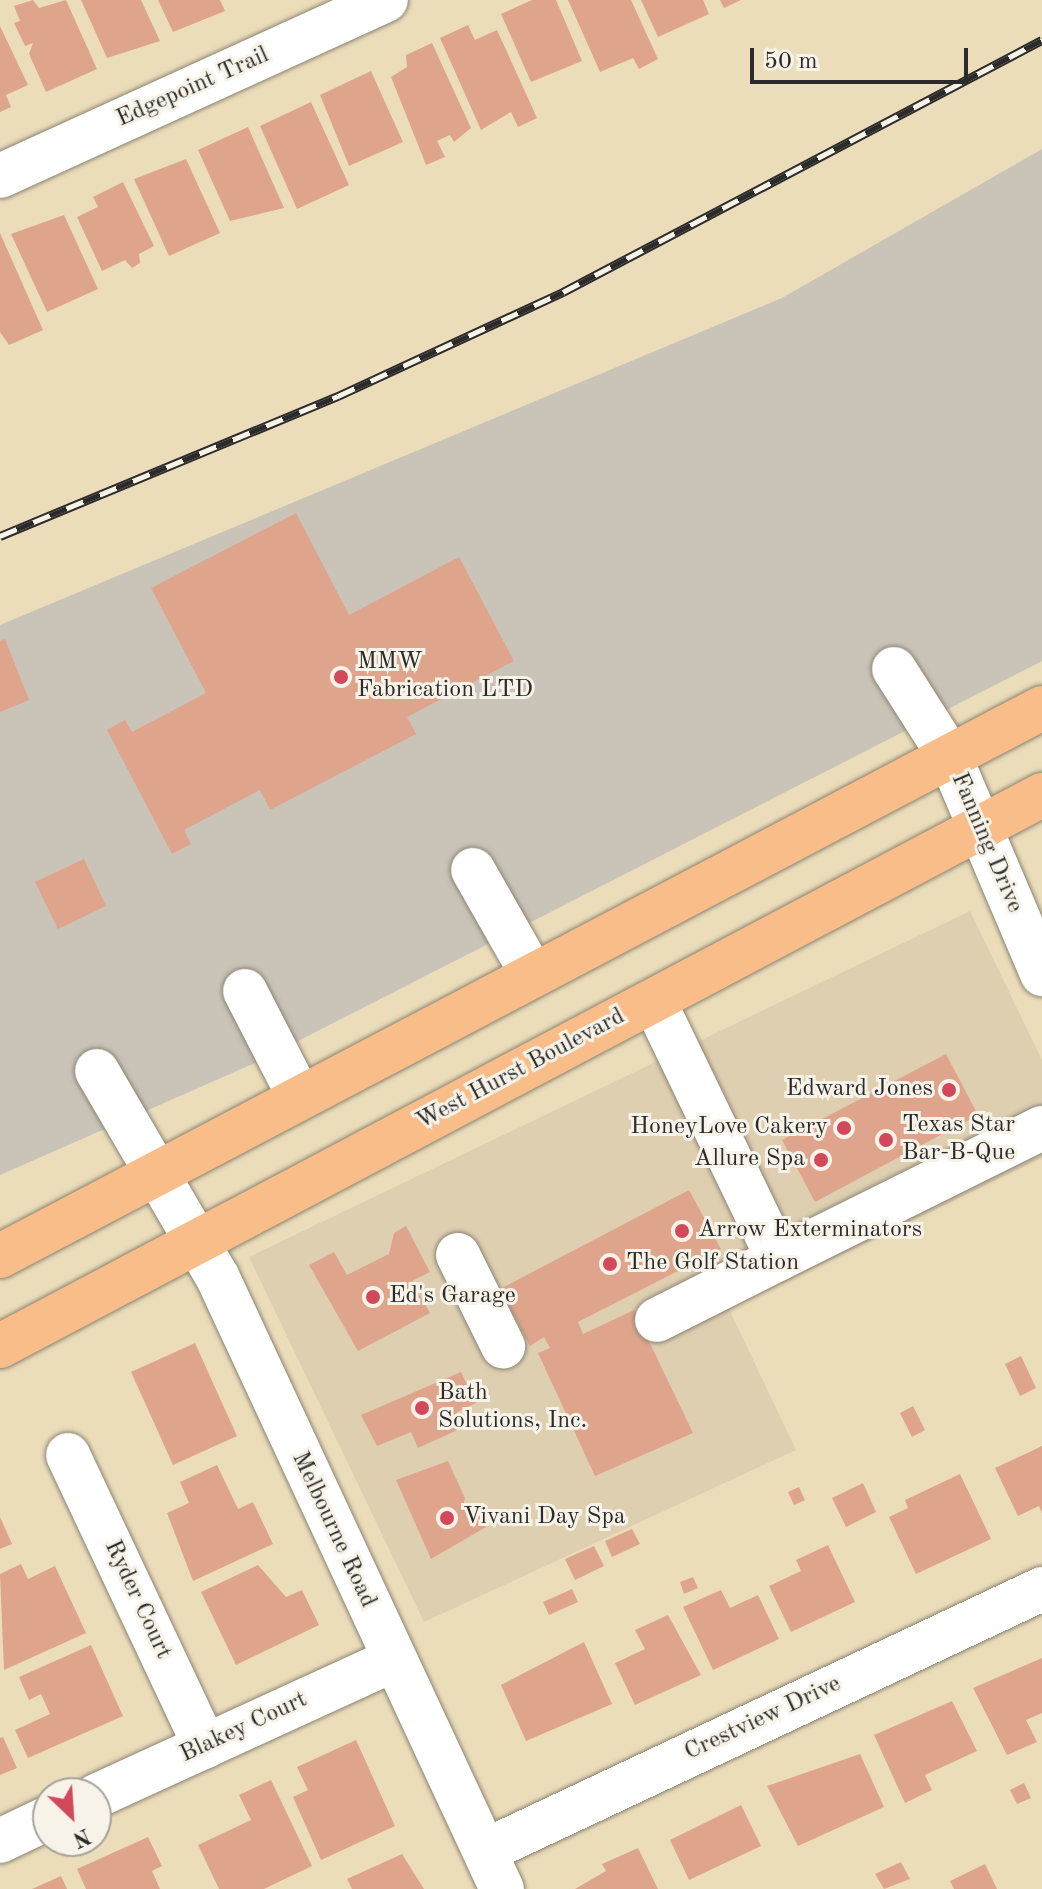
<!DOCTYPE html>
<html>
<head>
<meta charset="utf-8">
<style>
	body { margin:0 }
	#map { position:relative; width:1042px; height:1889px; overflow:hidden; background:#ebddba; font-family:"Old Standard TT",serif }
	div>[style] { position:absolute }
	.built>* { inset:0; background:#decfb1 }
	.industrial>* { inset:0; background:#c9c3b8 }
	.building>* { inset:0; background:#dfa58c }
	.roads { filter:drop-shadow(0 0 2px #8b8472) drop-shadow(0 0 2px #8b8472) }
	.minor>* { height:44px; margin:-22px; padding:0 22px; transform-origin:22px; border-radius:22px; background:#fff }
	.major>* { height:44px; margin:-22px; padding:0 22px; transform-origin:22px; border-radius:22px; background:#f8bd89 }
	.rail>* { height:9px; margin-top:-4.5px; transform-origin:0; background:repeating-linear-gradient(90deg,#f7f3e8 0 18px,#2b2b2b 0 36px); box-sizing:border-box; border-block:2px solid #2b2b2b }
	.dots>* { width:22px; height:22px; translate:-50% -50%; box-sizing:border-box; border:4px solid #f7f3e8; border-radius:50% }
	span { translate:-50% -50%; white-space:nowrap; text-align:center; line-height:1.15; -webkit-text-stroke:6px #f7f3e8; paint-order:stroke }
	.street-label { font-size:24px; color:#2b2b2b }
	.poi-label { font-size:24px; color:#2b2b2b }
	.left { translate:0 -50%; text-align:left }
	.right { translate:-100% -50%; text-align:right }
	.north { position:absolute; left:32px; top:1777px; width:80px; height:80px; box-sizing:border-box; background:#f7f3e8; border:2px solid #a5a39c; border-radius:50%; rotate:155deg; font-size:22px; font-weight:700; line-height:32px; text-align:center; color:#2b2b2b }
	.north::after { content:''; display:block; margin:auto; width:28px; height:36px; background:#d1495b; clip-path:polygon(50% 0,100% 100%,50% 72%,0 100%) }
	.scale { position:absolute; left:750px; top:48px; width:218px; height:36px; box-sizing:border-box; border:4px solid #2b2b2b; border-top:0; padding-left:10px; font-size:24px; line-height:28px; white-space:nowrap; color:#2b2b2b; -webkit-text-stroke:6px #f7f3e8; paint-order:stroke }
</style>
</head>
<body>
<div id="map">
	<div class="built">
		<i style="clip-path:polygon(970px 911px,1042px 1060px,1042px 1158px,729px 1309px,796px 1450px,424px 1622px,249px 1257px)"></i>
	</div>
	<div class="industrial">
		<i style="clip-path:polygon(1042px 149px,1042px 661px,255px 1063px,0 1175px,0 625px,782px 298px)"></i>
	</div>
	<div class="building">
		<i style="clip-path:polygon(33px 0,39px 8px,66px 0,97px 69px,46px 92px,29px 54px,33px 43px,25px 46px,14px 23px,20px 21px,14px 6px)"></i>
		<i style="clip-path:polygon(81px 0,141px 0,160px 41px,107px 58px)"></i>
		<i style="clip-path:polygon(158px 0,220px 0,225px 11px,173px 32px)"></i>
		<i style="clip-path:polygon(532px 0,556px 0,582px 61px,531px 82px,501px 14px)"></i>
		<i style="clip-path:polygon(568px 0,631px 0,658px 59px,639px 69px,633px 58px,600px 72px)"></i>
		<i style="clip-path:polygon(641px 0,703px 0,709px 14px,658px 37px)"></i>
		<i style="clip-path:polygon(720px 0,741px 0,724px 8px)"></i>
		<i style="clip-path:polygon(468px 25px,475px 40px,497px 30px,537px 118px,518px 127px,511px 112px,481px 130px,440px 38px)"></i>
		<i style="clip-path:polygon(0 26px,28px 85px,6px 95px,11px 107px,0 112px)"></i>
		<i style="clip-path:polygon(432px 43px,471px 128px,454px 142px,450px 135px,437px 141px,445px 157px,426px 165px,391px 77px,407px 67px,406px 55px)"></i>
		<i style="clip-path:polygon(371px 71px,403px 142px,349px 166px,320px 95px)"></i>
		<i style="clip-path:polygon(311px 102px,349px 185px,297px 209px,260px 126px)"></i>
		<i style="clip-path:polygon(248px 127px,284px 208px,230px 221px,198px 150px)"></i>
		<i style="clip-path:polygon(186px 159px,220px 233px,169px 256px,134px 179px)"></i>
		<i style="clip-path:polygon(123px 182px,154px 246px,139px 254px,140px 263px,132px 268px,125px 260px,102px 271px,77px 217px,98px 207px,93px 197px)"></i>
		<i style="clip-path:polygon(64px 215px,98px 289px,47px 312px,11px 234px)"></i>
		<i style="clip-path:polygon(0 233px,43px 330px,9px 345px,0 332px)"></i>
		<i style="clip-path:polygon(296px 513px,349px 615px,459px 557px,514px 661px,407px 717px,416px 734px,270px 810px,260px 790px,184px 830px,191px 844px,172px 854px,107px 730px,125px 720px,132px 732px,206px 693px,151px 588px)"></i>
		<i style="clip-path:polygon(5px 639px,29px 700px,0 712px,0 641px)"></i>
		<i style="clip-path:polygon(84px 859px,106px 906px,58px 929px,35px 882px)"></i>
		<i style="clip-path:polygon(946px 1054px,978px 1115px,815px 1202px,782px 1140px)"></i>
		<i style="clip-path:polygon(689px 1190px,721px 1249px,578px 1322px,583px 1334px,634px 1310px,693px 1433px,595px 1476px,538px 1353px,550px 1348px,544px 1337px,530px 1346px,500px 1289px)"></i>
		<i style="clip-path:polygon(406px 1226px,430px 1272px,412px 1281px,430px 1313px,358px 1351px,309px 1265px,334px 1252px,347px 1275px,389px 1254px,394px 1233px)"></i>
		<i style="clip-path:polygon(195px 1343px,237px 1436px,173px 1465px,131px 1372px)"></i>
		<i style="clip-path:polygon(1021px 1356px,1036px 1388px,1020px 1396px,1005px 1364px)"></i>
		<i style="clip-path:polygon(461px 1372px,476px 1403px,457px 1412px,464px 1427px,418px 1448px,411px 1432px,377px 1446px,361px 1415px)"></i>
		<i style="clip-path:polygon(913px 1406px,925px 1430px,912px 1437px,900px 1413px)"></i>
		<i style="clip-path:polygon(1042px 1446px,1042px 1513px,1039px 1506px,1018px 1516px,995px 1468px)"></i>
		<i style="clip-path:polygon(448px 1461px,465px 1498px,462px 1509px,475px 1504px,486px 1527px,431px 1559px,396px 1480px)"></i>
		<i style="clip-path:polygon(217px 1465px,238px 1509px,253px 1502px,273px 1544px,193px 1581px,167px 1513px,189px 1503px,180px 1482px)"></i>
		<i style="clip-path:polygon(960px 1474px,991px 1539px,916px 1574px,889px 1517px,908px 1508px,905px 1500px)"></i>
		<i style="clip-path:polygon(863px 1483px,876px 1512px,846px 1527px,832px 1498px)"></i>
		<i style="clip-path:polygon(799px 1487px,805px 1500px,794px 1505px,788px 1492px)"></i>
		<i style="clip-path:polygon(0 1517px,12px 1544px,0 1549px)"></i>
		<i style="clip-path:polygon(632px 1529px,640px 1544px,612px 1557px,605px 1541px)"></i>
		<i style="clip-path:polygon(828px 1545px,855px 1602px,791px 1632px,769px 1586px,801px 1571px,796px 1560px)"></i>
		<i style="clip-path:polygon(594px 1546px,604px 1566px,575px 1580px,565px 1559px)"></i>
		<i style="clip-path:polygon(21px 1564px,28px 1579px,55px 1566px,86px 1633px,4px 1670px,0 1574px)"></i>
		<i style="clip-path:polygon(258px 1565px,286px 1597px,302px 1590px,319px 1625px,236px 1665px,201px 1592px)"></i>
		<i style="clip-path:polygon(693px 1577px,698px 1588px,684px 1594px,680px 1582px)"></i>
		<i style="clip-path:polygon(572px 1589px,578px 1602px,549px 1615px,543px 1602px)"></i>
		<i style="clip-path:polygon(721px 1590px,730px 1608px,758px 1595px,779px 1639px,713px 1670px,683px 1607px)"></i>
		<i style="clip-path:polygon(668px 1615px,701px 1675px,635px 1705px,615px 1663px,645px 1649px,635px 1630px)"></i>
		<i style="clip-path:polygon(584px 1642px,612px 1704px,526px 1741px,501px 1685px)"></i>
		<i style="clip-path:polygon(91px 1645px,123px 1716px,28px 1758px,15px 1730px,50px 1714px,41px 1694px,29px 1700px,19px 1677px)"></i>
		<i style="clip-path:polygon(1042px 1658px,1042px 1713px,1026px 1720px,1037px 1742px,1007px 1755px,973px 1688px)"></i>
		<i style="clip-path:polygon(952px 1701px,977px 1751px,925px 1775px,932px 1790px,905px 1803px,874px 1735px)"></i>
		<i style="clip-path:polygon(3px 1737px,17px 1768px,0 1775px,0 1738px)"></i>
		<i style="clip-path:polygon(356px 1740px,395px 1826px,321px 1860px,293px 1797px,308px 1790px,297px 1767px)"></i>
		<i style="clip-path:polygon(860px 1754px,884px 1807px,798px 1846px,767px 1786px)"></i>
		<i style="clip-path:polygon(271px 1780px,312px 1866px,264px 1889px,219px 1889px,198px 1845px,251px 1820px,239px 1795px)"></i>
		<i style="clip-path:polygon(1024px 1783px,1031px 1798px,1017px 1804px,1010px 1790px)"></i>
		<i style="clip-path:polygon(741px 1805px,761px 1846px,689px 1880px,670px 1840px)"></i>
		<i style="clip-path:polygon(148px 1837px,162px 1866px,152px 1871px,160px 1889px,86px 1889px,77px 1869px)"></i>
		<i style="clip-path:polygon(638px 1848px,658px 1889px,575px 1889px,606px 1871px,602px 1864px)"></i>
		<i style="clip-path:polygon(402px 1854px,424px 1889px,352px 1889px,347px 1879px)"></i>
		<i style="clip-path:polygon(901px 1862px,910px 1879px,884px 1889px,875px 1874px)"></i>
		<i style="clip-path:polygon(985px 1864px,997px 1889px,954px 1889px,950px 1881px)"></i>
		<i style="clip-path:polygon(61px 1876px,67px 1889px,32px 1889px)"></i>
	</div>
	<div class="roads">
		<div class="minor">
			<i style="left:0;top:176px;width:424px;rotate:-24.5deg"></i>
			<i style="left:894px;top:669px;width:104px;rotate:57.5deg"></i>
			<i style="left:950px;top:757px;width:236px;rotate:67deg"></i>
			<i style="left:473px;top:870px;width:120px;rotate:60.4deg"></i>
			<i style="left:245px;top:991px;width:120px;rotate:62.8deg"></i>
			<i style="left:654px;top:1001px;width:286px;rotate:64.3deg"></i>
			<i style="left:778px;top:1259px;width:295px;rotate:-26.4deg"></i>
			<i style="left:97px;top:1071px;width:238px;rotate:59.7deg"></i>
			<i style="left:217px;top:1276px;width:676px;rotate:65.07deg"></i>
			<i style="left:458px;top:1255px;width:102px;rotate:63.7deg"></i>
			<i style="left:657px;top:1320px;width:136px;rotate:-26.8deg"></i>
			<i style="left:68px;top:1455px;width:322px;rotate:64.8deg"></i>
			<i style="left:96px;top:1796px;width:327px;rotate:-24.6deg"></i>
			<i style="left:0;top:1841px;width:53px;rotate:-25.6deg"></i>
			<i style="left:485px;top:1851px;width:616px;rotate:-25.19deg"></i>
		</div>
		<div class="major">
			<i style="left:0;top:1256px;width:1177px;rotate:-27.74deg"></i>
			<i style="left:0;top:1346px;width:1179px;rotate:-27.87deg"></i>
		</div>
	</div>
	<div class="rail">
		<i style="left:0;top:536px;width:366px;rotate:-22.5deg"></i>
		<i style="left:338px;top:396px;width:248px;rotate:-24.8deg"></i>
		<i style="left:563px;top:292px;width:541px;rotate:-27.75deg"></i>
	</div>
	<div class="dots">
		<i style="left:341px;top:677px;background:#d1495b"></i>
		<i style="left:949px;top:1090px;background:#d1495b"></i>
		<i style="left:844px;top:1128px;background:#d1495b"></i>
		<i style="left:886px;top:1140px;background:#d1495b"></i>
		<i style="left:821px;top:1160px;background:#d1495b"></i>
		<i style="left:682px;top:1231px;background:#d1495b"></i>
		<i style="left:610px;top:1264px;background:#d1495b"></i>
		<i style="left:373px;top:1297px;background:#d1495b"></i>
		<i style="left:422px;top:1408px;background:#d1495b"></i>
		<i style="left:447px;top:1518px;background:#d1495b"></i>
	</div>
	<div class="street-label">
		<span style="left:193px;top:88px;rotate:-24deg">Edgepoint Trail</span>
		<span style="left:986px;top:843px;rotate:67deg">Fanning Drive</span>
		<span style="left:521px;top:1070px;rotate:-28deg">West Hurst Boulevard</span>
		<span style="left:333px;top:1530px;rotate:65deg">Melbourne Road</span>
		<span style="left:137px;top:1600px;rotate:65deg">Ryder Court</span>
		<span style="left:763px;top:1719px;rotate:-25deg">Crestview Drive</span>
		<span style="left:244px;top:1728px;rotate:-25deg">Blakey Court</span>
	</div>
	<div class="poi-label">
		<span class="left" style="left:357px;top:677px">MMW<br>Fabrication LTD</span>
		<span class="right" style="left:933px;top:1090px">Edward Jones</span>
		<span class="left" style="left:902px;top:1140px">Texas Star<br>Bar-B-Que</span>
		<span class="right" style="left:828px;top:1128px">HoneyLove Cakery</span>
		<span class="right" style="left:805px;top:1160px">Allure Spa</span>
		<span class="left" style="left:698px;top:1231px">Arrow Exterminators</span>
		<span class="left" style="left:626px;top:1264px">The Golf Station</span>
		<span class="left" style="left:389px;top:1297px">Ed's Garage</span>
		<span class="left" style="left:438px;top:1408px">Bath<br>Solutions, Inc.</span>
		<span class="left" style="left:463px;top:1518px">Vivani Day Spa</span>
	</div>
	<div class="north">N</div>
	<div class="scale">50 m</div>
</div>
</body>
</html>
